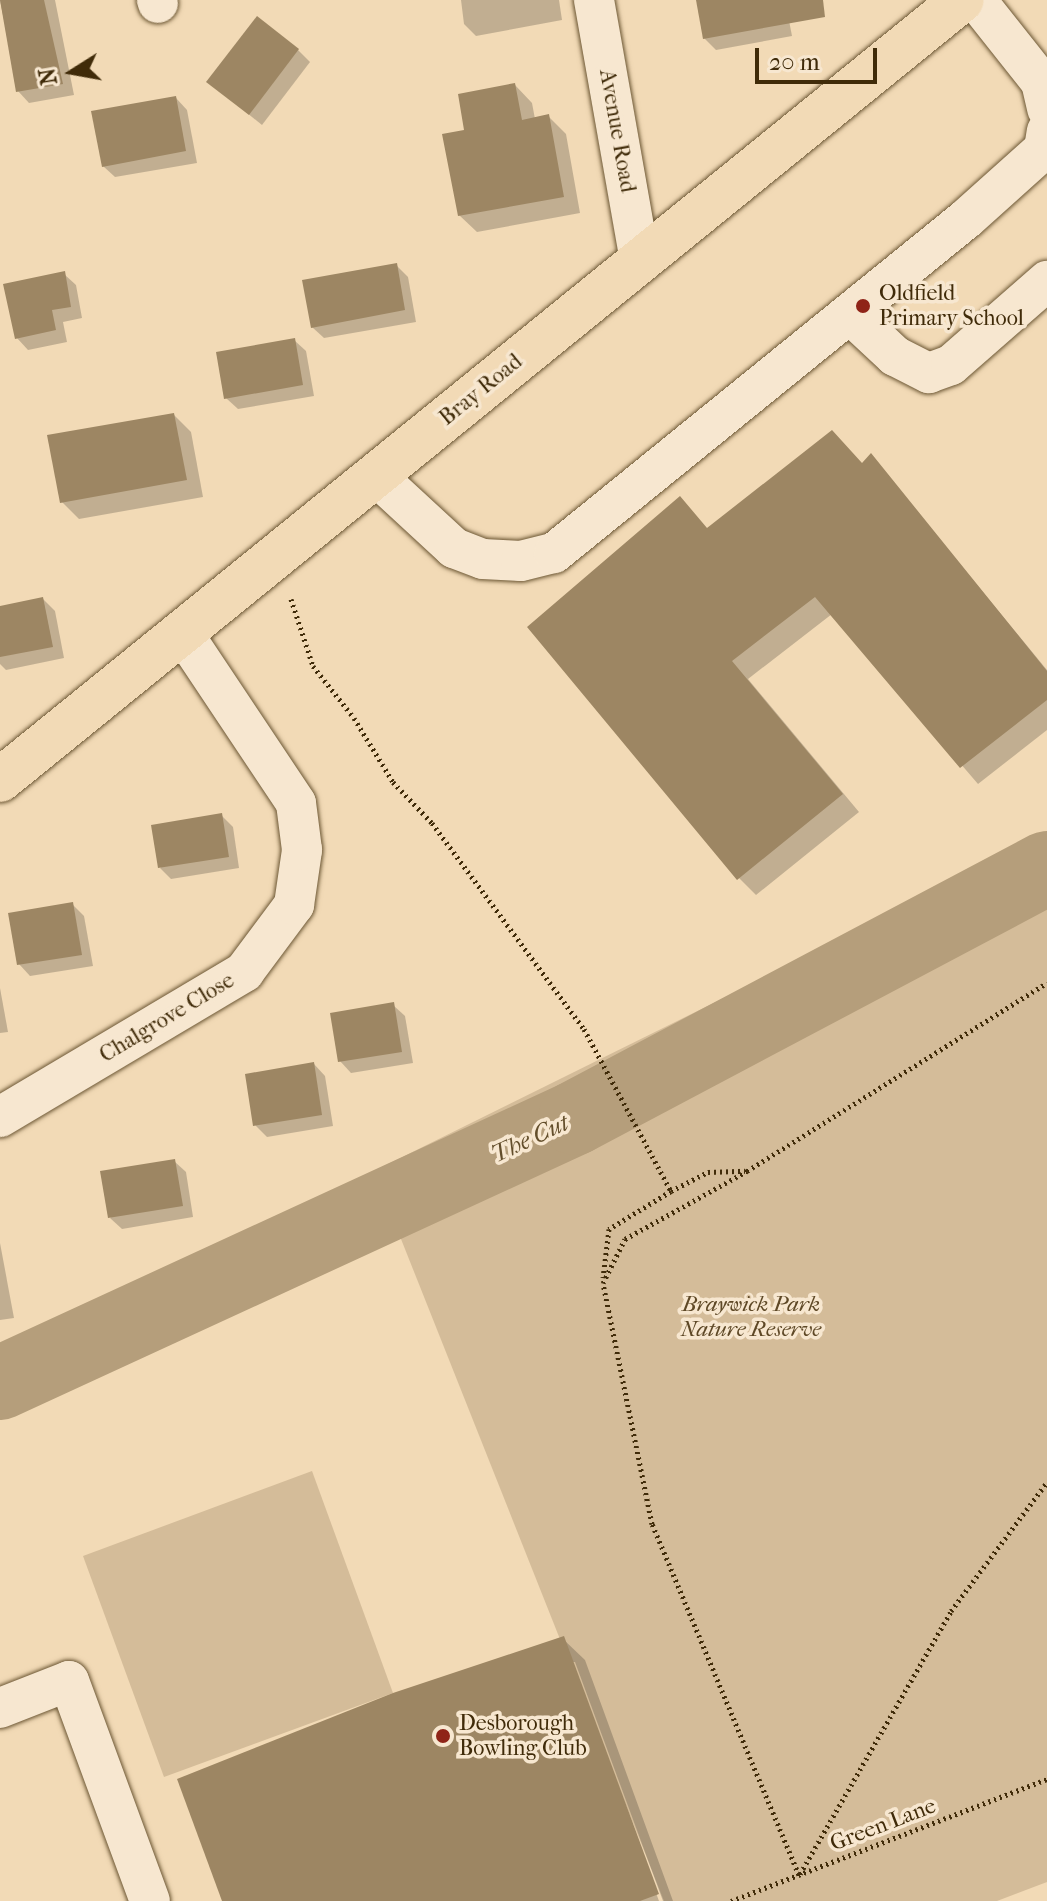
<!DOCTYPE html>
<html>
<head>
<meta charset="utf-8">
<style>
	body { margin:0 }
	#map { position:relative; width:1047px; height:1901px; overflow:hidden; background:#f2dab6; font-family:"IM FELL French Canon",serif }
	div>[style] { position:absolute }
	.green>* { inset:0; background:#d4bc99 }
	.shadow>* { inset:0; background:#0003 }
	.river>* { height:74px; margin:-37px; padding:0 37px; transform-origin:37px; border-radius:37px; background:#b59e7b }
	.building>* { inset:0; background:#9d8663 }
	.path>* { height:5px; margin-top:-2.5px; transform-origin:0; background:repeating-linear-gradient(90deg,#402b09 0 2px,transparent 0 6px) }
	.roads { filter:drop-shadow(0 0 2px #6c5734) drop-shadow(0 0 2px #6c5734) }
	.minor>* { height:40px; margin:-20px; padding:0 20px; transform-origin:20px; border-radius:20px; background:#f7e7d0 }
	.major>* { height:44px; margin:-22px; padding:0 22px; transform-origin:22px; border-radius:22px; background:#f2dab6 }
	.dots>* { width:22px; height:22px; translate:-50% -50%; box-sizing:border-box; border:4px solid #f7e7d0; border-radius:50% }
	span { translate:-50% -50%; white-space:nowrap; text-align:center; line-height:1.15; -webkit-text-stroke:7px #f7e7d0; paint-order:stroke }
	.street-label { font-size:22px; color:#402b09 }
	.poi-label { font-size:22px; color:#402b09 }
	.left { translate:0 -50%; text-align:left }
	.park-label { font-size:22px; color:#5e4826; font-style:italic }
	.water-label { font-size:24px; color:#634e2b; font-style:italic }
	.north { position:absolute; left:32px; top:32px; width:80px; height:80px; -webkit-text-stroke:6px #f7e7d0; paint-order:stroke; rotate:259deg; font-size:22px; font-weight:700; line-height:32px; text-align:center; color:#402b09 }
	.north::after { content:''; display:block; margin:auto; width:28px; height:36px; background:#402b09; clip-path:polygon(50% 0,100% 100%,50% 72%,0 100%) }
	.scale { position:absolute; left:755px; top:48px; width:122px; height:36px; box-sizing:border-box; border:4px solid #402b09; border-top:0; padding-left:10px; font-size:24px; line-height:28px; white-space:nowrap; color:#402b09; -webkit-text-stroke:6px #f7e7d0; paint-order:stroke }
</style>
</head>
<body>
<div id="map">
	<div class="green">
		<i style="clip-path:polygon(1047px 838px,1047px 1882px,997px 1901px,664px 1901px,374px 1171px)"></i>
		<i style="clip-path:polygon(312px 1471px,393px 1693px,164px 1777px,83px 1556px)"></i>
	</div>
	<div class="shadow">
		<i style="clip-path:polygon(0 0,55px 0,74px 95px,29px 103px,18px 91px)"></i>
		<i style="clip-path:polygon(461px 0,559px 0,562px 20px,476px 36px,464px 24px)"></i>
		<i style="clip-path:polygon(698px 0,785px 0,792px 36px,716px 50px,704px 38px)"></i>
		<i style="clip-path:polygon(298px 50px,310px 62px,262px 125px,209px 82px)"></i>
		<i style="clip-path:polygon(515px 85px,532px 103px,535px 119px,548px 116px,566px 134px,580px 213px,477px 232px,459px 215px,467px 131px)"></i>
		<i style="clip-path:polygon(176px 98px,187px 110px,197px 163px,115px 177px,103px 166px)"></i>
		<i style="clip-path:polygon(396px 265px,408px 277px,416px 322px,324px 338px,312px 327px)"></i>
		<i style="clip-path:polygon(64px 274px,76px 285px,82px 318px,63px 322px,67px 342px,28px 350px,17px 338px)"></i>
		<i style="clip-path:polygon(294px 340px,306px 351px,314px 396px,238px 409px,226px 398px)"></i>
		<i style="clip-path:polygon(174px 415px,191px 432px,203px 497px,79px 519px,62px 502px)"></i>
		<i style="clip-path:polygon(871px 456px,1047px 670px,1047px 730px,978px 784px,832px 614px,748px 679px,859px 812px,756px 895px,739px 878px,680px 499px,708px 530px,863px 465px)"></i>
		<i style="clip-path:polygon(43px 599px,55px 611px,64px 658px,6px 670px,0 664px,0 608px)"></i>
		<i style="clip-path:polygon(221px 815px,233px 827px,239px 868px,171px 879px,160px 868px)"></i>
		<i style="clip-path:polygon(72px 904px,84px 916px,93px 966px,30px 976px,19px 964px)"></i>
		<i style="clip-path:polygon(0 988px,8px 1032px,0 1033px)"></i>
		<i style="clip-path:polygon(393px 1005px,405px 1016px,413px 1063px,351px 1073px,340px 1061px)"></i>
		<i style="clip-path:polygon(314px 1064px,325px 1076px,333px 1126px,267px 1137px,255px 1125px)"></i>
		<i style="clip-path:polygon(174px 1161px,186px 1172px,193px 1217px,122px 1229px,110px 1218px)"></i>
		<i style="clip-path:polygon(0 1243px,14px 1318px,0 1320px)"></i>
		<i style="clip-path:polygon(563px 1639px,585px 1660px,673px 1901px,663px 1901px,575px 1662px,571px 1662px,659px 1901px,224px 1901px)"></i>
	</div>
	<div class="river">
		<i style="left:0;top:1383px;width:633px;rotate:-24.74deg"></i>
		<i style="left:575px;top:1118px;width:534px;rotate:-27.91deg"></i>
	</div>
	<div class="building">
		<i style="clip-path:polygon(0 0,44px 0,63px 84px,16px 92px)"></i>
		<i style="clip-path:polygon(696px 0,823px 0,825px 17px,703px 39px)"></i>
		<i style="clip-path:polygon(257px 16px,299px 49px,249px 115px,206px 82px)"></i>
		<i style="clip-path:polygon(515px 83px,522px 120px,549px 114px,564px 197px,458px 216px,442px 134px,464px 130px,458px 94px)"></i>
		<i style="clip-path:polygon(176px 96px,186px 151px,102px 167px,91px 111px)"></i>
		<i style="clip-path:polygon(397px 263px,405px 310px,311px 328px,302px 280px)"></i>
		<i style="clip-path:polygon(65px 271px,71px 307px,52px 310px,56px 330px,15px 339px,3px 284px)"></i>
		<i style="clip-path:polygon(295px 338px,303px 385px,224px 399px,216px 352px)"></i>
		<i style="clip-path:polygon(174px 413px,187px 480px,60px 503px,47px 435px)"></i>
		<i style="clip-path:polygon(832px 430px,862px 463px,871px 453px,1047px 671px,1047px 700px,960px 768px,815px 597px,732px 661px,843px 794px,737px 880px,527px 627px,680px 496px,707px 528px)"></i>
		<i style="clip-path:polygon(43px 597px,53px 647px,0 657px,0 606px)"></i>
		<i style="clip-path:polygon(222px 813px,229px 857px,158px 868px,151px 825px)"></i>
		<i style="clip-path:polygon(73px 902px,82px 955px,17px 965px,8px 913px)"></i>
		<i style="clip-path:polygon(394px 1002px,402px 1052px,338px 1062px,330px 1013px)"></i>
		<i style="clip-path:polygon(314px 1062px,322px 1115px,253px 1126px,245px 1074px)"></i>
		<i style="clip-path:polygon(175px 1159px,183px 1206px,108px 1218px,100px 1171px)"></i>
		<i style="clip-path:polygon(564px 1636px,659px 1894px,640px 1901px,222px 1901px,177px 1779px,393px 1693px)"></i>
	</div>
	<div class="path">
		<i style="left:291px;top:599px;width:71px;rotate:71.8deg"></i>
		<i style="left:313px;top:666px;width:66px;rotate:51.7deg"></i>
		<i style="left:354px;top:718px;width:75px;rotate:58.6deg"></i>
		<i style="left:393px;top:782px;width:57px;rotate:46.4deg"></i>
		<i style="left:432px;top:823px;width:256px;rotate:53.6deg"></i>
		<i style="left:584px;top:1029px;width:184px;rotate:61.8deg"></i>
		<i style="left:671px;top:1191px;width:73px;rotate:148.5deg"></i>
		<i style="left:609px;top:1229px;width:49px;rotate:97deg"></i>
		<i style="left:671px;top:1191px;width:42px;rotate:-27.2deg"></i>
		<i style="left:708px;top:1172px;width:37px;rotate:-2deg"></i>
		<i style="left:800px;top:1874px;width:303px;rotate:-60.1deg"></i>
		<i style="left:951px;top:1611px;width:161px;rotate:-53.3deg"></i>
		<i style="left:799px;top:1875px;width:381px;rotate:-112.7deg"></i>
		<i style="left:652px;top:1524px;width:246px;rotate:-101.5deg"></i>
		<i style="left:603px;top:1283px;width:49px;rotate:-63.4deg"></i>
		<i style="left:625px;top:1239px;width:140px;rotate:-29.1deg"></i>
		<i style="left:747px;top:1171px;width:354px;rotate:-32.1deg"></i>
		<i style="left:731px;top:1901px;width:339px;rotate:-21.1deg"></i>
	</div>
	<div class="roads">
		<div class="minor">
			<i style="left:157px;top:0;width:3px;rotate:72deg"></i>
			<i style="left:594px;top:0;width:265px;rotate:80deg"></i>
			<i style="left:976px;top:0;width:105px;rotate:51.6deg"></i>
			<i style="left:1041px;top:82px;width:28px;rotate:77deg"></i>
			<i style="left:850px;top:314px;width:62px;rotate:43deg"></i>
			<i style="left:895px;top:356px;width:38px;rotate:27deg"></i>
			<i style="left:929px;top:373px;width:23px;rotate:-20deg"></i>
			<i style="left:951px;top:365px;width:128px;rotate:-41.2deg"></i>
			<i style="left:375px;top:475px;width:108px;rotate:42.7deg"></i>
			<i style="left:454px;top:548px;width:31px;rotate:21deg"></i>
			<i style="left:483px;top:559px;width:38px;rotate:3deg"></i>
			<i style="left:521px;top:561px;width:34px;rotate:-14deg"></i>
			<i style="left:554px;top:553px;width:530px;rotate:-39.03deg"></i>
			<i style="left:966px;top:219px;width:105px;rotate:-41.9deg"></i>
			<i style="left:1044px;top:149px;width:18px;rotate:-81deg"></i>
			<i style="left:0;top:1117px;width:284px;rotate:-30.7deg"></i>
			<i style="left:244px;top:972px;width:84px;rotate:-53.3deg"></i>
			<i style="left:294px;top:905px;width:56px;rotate:-81.7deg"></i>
			<i style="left:302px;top:850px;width:47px;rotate:-97.3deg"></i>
			<i style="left:296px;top:803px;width:206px;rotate:-123.7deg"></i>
			<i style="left:0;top:1708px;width:74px;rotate:-21.4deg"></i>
			<i style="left:69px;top:1681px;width:234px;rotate:69.8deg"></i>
		</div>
		<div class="major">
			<i style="left:0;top:780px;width:1238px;rotate:-39.04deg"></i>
		</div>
	</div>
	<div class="dots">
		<i style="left:863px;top:306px;background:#8f2418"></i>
		<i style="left:443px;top:1736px;background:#8f2418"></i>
	</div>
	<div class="street-label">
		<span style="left:617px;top:131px;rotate:80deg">Avenue Road</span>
		<span style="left:481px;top:390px;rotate:-39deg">Bray Road</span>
		<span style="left:167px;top:1018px;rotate:-31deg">Chalgrove Close</span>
		<span style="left:883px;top:1825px;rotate:-21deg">Green Lane</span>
	</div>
	<div class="poi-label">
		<span class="left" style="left:879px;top:306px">Oldfield<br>Primary School</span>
		<span class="left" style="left:459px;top:1736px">Desborough<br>Bowling Club</span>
	</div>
	<div class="park-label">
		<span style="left:751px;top:1317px">Braywick Park<br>Nature Reserve</span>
	</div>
	<div class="water-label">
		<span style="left:530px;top:1139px;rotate:-25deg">The Cut</span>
	</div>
	<div class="north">N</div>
	<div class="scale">20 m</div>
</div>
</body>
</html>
